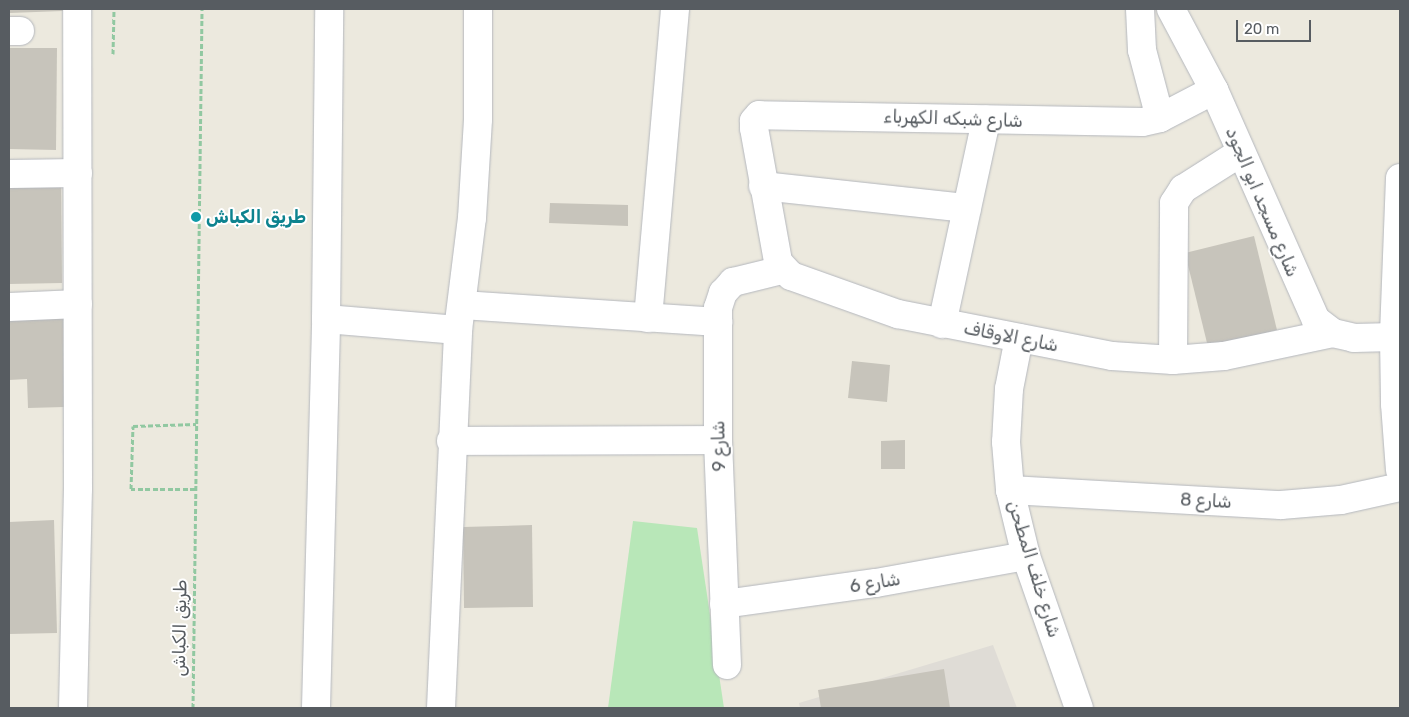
<!DOCTYPE html>
<html>
<head>
<meta charset="utf-8">
<style>
	body { margin:0 }
	#map { position:relative; width:1409px; height:717px; overflow:hidden; background:#ece9de; font-family:Rubik,Cairo,sans-serif }
	div>[style] { position:absolute }
	.industrial>* { inset:0; background:#dfdcd6 }
	.green>* { inset:0; background:#b8e7b8 }
	.building>* { inset:0; background:#c7c4bb }
	.path>* { height:3px; margin-top:-1.5px; transform-origin:0; background:repeating-linear-gradient(90deg,#91c8a1 0 5px,transparent 0 7.5px) }
	.roads { filter:drop-shadow(0 0 1px #b4b7bd) drop-shadow(0 0 1px #b4b7bd) }
	.street>* { height:28px; margin:-14px; padding:0 14px; transform-origin:14px; border-radius:14px; background:#fff }
	.dots>* { width:14px; height:14px; translate:-50% -50%; box-sizing:border-box; border:2px solid #fff; border-radius:50% }
	span { translate:-50% -50%; white-space:nowrap; text-align:center; line-height:1.15; -webkit-text-stroke:4px #fff; paint-order:stroke }
	.street-label { font-size:18px; color:#575c61 }
	.culture-label { font-size:18px; color:#0d838f; font-weight:700 }
	.left { translate:0 -50%; text-align:left }
	.frame { position:absolute; inset:0; border:10px solid #575c61; pointer-events:none }
	.scale { position:absolute; left:1236px; top:20px; width:75px; height:22px; box-sizing:border-box; border:2px solid #575c61; border-top:0; padding-left:6px; font-size:15px; line-height:18px; white-space:nowrap; color:#575c61; -webkit-text-stroke:4px #fff; paint-order:stroke }
</style>
</head>
<body>
<div id="map">
	<div class="industrial">
		<i style="clip-path:polygon(993px 645px,1017px 708px,800px 708px,799px 703px)"></i>
	</div>
	<div class="green">
		<i style="clip-path:polygon(633px 521px,697px 528px,724px 708px,608px 708px)"></i>
	</div>
	<div class="building">
		<i style="clip-path:polygon(9px 9px,63px 9px,63px 11px,9px 13px)"></i>
		<i style="clip-path:polygon(9px 48px,57px 48px,56px 150px,9px 149px)"></i>
		<i style="clip-path:polygon(61px 179px,62px 283px,9px 284px,9px 180px)"></i>
		<i style="clip-path:polygon(550px 203px,628px 205px,628px 226px,549px 223px)"></i>
		<i style="clip-path:polygon(1254px 236px,1277px 330px,1208px 347px,1185px 253px)"></i>
		<i style="clip-path:polygon(63px 313px,64px 407px,28px 408px,27px 379px,9px 380px,9px 314px)"></i>
		<i style="clip-path:polygon(852px 361px,890px 365px,887px 402px,848px 398px)"></i>
		<i style="clip-path:polygon(905px 440px,905px 469px,881px 469px,881px 441px)"></i>
		<i style="clip-path:polygon(54px 520px,57px 633px,9px 634px,9px 522px)"></i>
		<i style="clip-path:polygon(532px 525px,533px 607px,464px 608px,463px 527px)"></i>
		<i style="clip-path:polygon(944px 669px,950px 708px,821px 708px,818px 690px)"></i>
	</div>
	<div class="path">
		<i style="left:113px;top:54px;width:45px;rotate:-88.7deg"></i>
		<i style="left:195px;top:489px;width:64px;rotate:180deg"></i>
		<i style="left:131px;top:489px;width:63px;rotate:-88.2deg"></i>
		<i style="left:133px;top:426px;width:63px;rotate:-1.8deg"></i>
		<i style="left:193px;top:708px;width:699px;rotate:-89.26deg"></i>
	</div>
	<div class="roads">
		<div class="street">
			<i style="left:1140px;top:9px;width:41px;rotate:87.2deg"></i>
			<i style="left:1142px;top:50px;width:70px;rotate:75.2deg"></i>
			<i style="left:1171px;top:9px;width:92px;rotate:62deg"></i>
			<i style="left:1214px;top:90px;width:252px;rotate:66.1deg"></i>
			<i style="left:1316px;top:320px;width:21px;rotate:37deg"></i>
			<i style="left:1333px;top:333px;width:22px;rotate:13deg"></i>
			<i style="left:1354px;top:338px;width:40px;rotate:-1.4deg"></i>
			<i style="left:9px;top:31px;width:11px"></i>
			<i style="left:1214px;top:90px;width:61px;rotate:152.6deg"></i>
			<i style="left:1160px;top:118px;width:18px;rotate:167deg"></i>
			<i style="left:1142px;top:122px;width:383px;rotate:-179deg"></i>
			<i style="left:759px;top:115px;width:8px;rotate:130deg"></i>
			<i style="left:754px;top:121px;width:7px;rotate:90deg"></i>
			<i style="left:754px;top:128px;width:136px;rotate:79.8deg"></i>
			<i style="left:778px;top:262px;width:19px;rotate:47deg"></i>
			<i style="left:791px;top:276px;width:114px;rotate:19.6deg"></i>
			<i style="left:898px;top:314px;width:218px;rotate:11.1deg"></i>
			<i style="left:1112px;top:356px;width:61px;rotate:3.8deg"></i>
			<i style="left:1173px;top:360px;width:51px;rotate:-4.5deg"></i>
			<i style="left:1224px;top:356px;width:111px;rotate:-11.9deg"></i>
			<i style="left:9px;top:174px;width:69px;rotate:-0.8deg"></i>
			<i style="left:1400px;top:178px;width:159px;rotate:92.2deg"></i>
			<i style="left:1394px;top:337px;width:67px;rotate:89.1deg"></i>
			<i style="left:1395px;top:404px;width:66px;rotate:85.7deg"></i>
			<i style="left:763px;top:186px;width:205px;rotate:6.2deg"></i>
			<i style="left:462px;top:305px;width:257px;rotate:3.8deg"></i>
			<i style="left:9px;top:307px;width:69px;rotate:-2.5deg"></i>
			<i style="left:648px;top:318px;width:310px;rotate:-85deg"></i>
			<i style="left:326px;top:319px;width:132px;rotate:4.8deg"></i>
			<i style="left:458px;top:330px;width:113px;rotate:-82.9deg"></i>
			<i style="left:472px;top:218px;width:99px;rotate:-86.5deg"></i>
			<i style="left:478px;top:119px;width:110px;rotate:-90deg"></i>
			<i style="left:942px;top:324px;width:209px;rotate:-77.8deg"></i>
			<i style="left:1019px;top:338px;width:52px;rotate:101.1deg"></i>
			<i style="left:1009px;top:389px;width:53px;rotate:93.2deg"></i>
			<i style="left:1006px;top:442px;width:48px;rotate:85.2deg"></i>
			<i style="left:1010px;top:490px;width:68px;rotate:76.4deg"></i>
			<i style="left:1026px;top:556px;width:161px;rotate:70.8deg"></i>
			<i style="left:1173px;top:360px;width:157px;rotate:-89.6deg"></i>
			<i style="left:1174px;top:203px;width:17px;rotate:-57deg"></i>
			<i style="left:1183px;top:189px;width:67px;rotate:-32.3deg"></i>
			<i style="left:451px;top:441px;width:267px;rotate:-0.2deg"></i>
			<i style="left:1010px;top:490px;width:271px;rotate:3.2deg"></i>
			<i style="left:1281px;top:505px;width:60px;rotate:-4.8deg"></i>
			<i style="left:1341px;top:500px;width:60px;rotate:-12.4deg"></i>
			<i style="left:724px;top:604px;width:153px;rotate:-7.9deg"></i>
			<i style="left:876px;top:583px;width:152px;rotate:-10.2deg"></i>
			<i style="left:727px;top:665px;width:225px;rotate:-92.3deg"></i>
			<i style="left:718px;top:440px;width:132px;rotate:-90deg"></i>
			<i style="left:718px;top:308px;width:16px;rotate:-72deg"></i>
			<i style="left:723px;top:293px;width:15px;rotate:-48deg"></i>
			<i style="left:733px;top:282px;width:50px;rotate:-13.8deg"></i>
			<i style="left:73px;top:708px;width:219px;rotate:-88.7deg"></i>
			<i style="left:78px;top:489px;width:480px;rotate:-90.1deg"></i>
			<i style="left:316px;top:708px;width:389px;rotate:-88.5deg"></i>
			<i style="left:326px;top:319px;width:310px;rotate:-89.4deg"></i>
			<i style="left:441px;top:708px;width:378px;rotate:-87.4deg"></i>
		</div>
	</div>
	<div class="dots">
		<i style="left:196px;top:217px;background:#0f9aa8"></i>
	</div>
	<div class="street-label">
		<span style="left:953px;top:119px;rotate:2deg">شارع شبكه الكهرباء</span>
		<span style="left:1262px;top:202px;rotate:67deg">شارع مسجد ابو الجود</span>
		<span style="left:1011px;top:337px;rotate:11deg">شارع الاوقاف</span>
		<span style="left:719px;top:446px;rotate:-91deg">شارع 9</span>
		<span style="left:1206px;top:501px;rotate:3deg">شارع 8</span>
		<span style="left:1034px;top:569px;rotate:73deg">شارع خلف المطحن</span>
		<span style="left:875px;top:583px;rotate:-9deg">شارع 6</span>
		<span style="left:180px;top:628px;rotate:-89deg">طريق الكباش</span>
	</div>
	<div class="culture-label">
		<span class="left" style="left:206px;top:217px">طريق الكباش</span>
	</div>
	<div class="frame"></div>
	<div class="scale">20 m</div>
</div>
</body>
</html>
